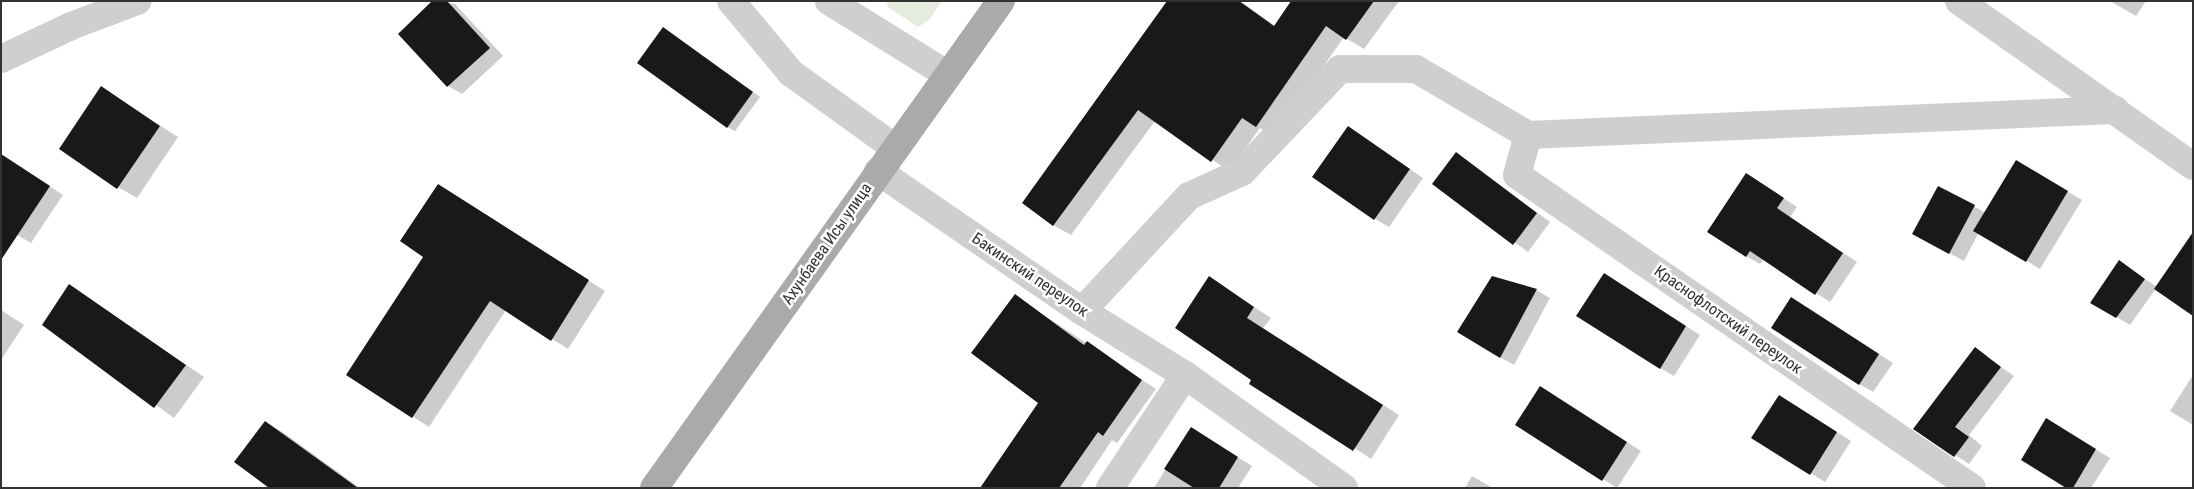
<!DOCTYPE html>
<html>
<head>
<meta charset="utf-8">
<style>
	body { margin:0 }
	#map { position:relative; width:2194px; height:489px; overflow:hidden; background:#fff; font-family:"Roboto Condensed",sans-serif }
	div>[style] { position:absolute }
	.green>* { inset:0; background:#e5ecde }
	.shadow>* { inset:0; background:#0003 }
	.building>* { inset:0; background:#191919 }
	.street>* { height:28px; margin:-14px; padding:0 14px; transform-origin:14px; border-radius:14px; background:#cfcfcf }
	.primary>* { height:28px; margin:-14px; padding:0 14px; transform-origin:14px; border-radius:14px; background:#aaa }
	span { translate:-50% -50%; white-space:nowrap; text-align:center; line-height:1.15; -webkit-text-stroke:5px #fff; paint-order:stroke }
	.street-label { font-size:16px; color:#323232 }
	.frame { position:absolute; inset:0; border:2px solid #323232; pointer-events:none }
</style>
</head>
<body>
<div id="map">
	<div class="green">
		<i style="clip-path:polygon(887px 1px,942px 1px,930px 19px,918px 27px,888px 7px)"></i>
	</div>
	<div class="shadow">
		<i style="clip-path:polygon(434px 1px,455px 4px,503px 56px,462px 94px,448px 86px,399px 34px)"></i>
		<i style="clip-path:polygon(1168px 1px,1240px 1px,1275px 26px,1293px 1px,1399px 1px,1364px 49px,1344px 37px,1274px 137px,1260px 128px,1229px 171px,1155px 121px,1071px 235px,1053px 225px)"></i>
		<i style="clip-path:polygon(2110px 1px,2146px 1px,2136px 16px)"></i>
		<i style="clip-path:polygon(670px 33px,760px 97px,735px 131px,727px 127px)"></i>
		<i style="clip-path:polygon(101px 88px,178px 137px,137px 198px,118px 187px)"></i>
		<i style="clip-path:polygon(1348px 127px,1423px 178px,1389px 227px,1375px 219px)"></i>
		<i style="clip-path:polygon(1456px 153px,1550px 222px,1528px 252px,1433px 184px)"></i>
		<i style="clip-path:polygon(2016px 161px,2082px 200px,2040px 269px,1979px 232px,1964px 261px,1928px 242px,1974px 206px,1985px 213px)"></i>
		<i style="clip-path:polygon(12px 162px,63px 195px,31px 243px,17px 235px)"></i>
		<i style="clip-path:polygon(1760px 183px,1797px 207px,1790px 217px,1857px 262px,1830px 302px,1764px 259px,1760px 264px,1746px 256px)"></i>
		<i style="clip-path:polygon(455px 195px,605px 291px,568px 349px,506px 310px,429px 427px,348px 375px,425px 256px)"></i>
		<i style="clip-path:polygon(2119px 262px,2157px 287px,2130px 325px,2092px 302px)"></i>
		<i style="clip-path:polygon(1210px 278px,1271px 318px,1263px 328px,1399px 415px,1371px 459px,1253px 380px)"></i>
		<i style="clip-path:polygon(1618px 283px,1700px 335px,1674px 376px,1660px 368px)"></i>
		<i style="clip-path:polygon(69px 286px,204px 377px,174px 418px,44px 324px)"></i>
		<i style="clip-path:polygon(1536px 290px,1550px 298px,1514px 365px,1500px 357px)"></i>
		<i style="clip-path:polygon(1015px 296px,1156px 389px,1117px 443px,1112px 440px,1080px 488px,981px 488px,1039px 403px)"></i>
		<i style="clip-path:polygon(1805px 306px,1893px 363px,1873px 392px,1859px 384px)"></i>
		<i style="clip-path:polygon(1px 310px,24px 325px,1px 360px)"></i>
		<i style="clip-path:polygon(1975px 349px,2014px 376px,1969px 435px,1982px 446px,1969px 464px,1915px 428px)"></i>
		<i style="clip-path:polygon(2193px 375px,2193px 425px,2170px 411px)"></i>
		<i style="clip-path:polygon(1554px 396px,1641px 451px,1617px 488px,1517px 424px)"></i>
		<i style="clip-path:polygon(1793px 404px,1851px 441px,1825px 482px,1753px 437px)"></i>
		<i style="clip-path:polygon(2047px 420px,2110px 458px,2091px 488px,2069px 488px)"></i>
		<i style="clip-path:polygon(265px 422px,284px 433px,360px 488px,272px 488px)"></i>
		<i style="clip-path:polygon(1191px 428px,1252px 466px,1238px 488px,1154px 488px)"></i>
		<i style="clip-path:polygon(1472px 476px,1491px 487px,1492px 488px,1465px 488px)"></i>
	</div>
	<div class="building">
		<i style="clip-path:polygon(432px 1px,447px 1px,490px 48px,447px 87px,398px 34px)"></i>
		<i style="clip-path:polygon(1167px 1px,1239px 1px,1274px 26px,1291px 1px,1374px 1px,1346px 40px,1326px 26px,1256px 127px,1242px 118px,1211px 162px,1138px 110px,1053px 226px,1022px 203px)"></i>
		<i style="clip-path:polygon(663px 27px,753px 92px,727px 128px,637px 63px)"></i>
		<i style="clip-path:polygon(101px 86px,160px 126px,117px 189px,59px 149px)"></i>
		<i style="clip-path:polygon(1348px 126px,1410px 169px,1374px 220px,1312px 177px)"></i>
		<i style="clip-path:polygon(1456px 152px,1537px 213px,1513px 245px,1432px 184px)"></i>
		<i style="clip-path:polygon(1px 154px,50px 186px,1px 260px)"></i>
		<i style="clip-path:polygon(2016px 160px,2068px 191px,2026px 262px,1973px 231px)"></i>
		<i style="clip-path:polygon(1746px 173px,1784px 198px,1777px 208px,1843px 253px,1815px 295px,1750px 251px,1746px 257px,1707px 232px)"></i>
		<i style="clip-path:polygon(438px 184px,589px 280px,551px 341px,490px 301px,412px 418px,346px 375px,423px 257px,400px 241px)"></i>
		<i style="clip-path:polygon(1938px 186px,1975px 205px,1949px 254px,1912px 234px)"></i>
		<i style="clip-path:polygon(2193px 232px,2193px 316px,2154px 289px)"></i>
		<i style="clip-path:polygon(2119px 260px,2145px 279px,2116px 318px,2090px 303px)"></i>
		<i style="clip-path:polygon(1604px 273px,1686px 326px,1660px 369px,1576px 316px)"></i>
		<i style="clip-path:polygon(1209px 276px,1254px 307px,1247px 318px,1383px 405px,1353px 451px,1249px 384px,1251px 380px,1175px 328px)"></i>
		<i style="clip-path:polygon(1492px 276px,1537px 289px,1500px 358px,1457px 332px)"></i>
		<i style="clip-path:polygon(69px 284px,186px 365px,154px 408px,42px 325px)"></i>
		<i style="clip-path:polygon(1015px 294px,1084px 345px,1087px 341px,1142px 380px,1103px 436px,1098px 432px,1059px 488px,980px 488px,1038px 403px,971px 353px)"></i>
		<i style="clip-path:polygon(1791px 297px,1879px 354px,1859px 385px,1771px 328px)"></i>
		<i style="clip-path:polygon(1975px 347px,2001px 367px,1955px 427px,1969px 437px,1954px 457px,1913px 429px)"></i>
		<i style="clip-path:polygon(1540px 386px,1627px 442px,1602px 481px,1515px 425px)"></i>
		<i style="clip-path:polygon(1779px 395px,1837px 432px,1810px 475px,1751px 438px)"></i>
		<i style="clip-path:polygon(2046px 418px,2096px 449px,2073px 488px,2066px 488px,2021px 460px)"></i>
		<i style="clip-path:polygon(265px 421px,358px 488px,269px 488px,234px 462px)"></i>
		<i style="clip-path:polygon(1191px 427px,1238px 457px,1219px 488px,1194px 488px,1164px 469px)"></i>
	</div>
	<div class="street">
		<i style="left:731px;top:1px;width:94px;rotate:50.2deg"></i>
		<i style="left:791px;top:73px;width:128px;rotate:35.8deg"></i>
		<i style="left:829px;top:1px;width:140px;rotate:31.9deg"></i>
		<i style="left:1959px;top:1px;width:286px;rotate:35.2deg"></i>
		<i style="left:1px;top:59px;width:77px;rotate:-25.2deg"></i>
		<i style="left:71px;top:26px;width:71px;rotate:-20.7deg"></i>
		<i style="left:1528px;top:135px;width:41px;rotate:105.4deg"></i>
		<i style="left:1517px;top:175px;width:552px;rotate:34.52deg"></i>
		<i style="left:878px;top:171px;width:247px;rotate:34.5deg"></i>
		<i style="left:1082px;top:311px;width:121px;rotate:31.9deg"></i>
		<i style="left:1185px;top:375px;width:195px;rotate:35.4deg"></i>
		<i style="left:1082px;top:311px;width:157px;rotate:-47.1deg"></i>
		<i style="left:1189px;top:196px;width:58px;rotate:-24.4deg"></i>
		<i style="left:1242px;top:172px;width:142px;rotate:-46.4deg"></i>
		<i style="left:1340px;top:69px;width:76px"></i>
		<i style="left:1416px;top:69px;width:130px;rotate:30.5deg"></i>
		<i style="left:1528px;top:135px;width:588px;rotate:-2.44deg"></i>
		<i style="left:1110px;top:488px;width:136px;rotate:-56.4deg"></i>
	</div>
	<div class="primary">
		<i style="left:654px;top:488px;width:598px;rotate:-54.53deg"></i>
	</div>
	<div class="street-label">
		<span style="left:827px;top:244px;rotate:-55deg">Ахунбаева Исы улица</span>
		<span style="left:1030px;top:275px;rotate:34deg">Бакинский переулок</span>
		<span style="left:1728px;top:320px;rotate:35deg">Краснофлотский переулок</span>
	</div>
	<div class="frame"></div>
</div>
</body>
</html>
